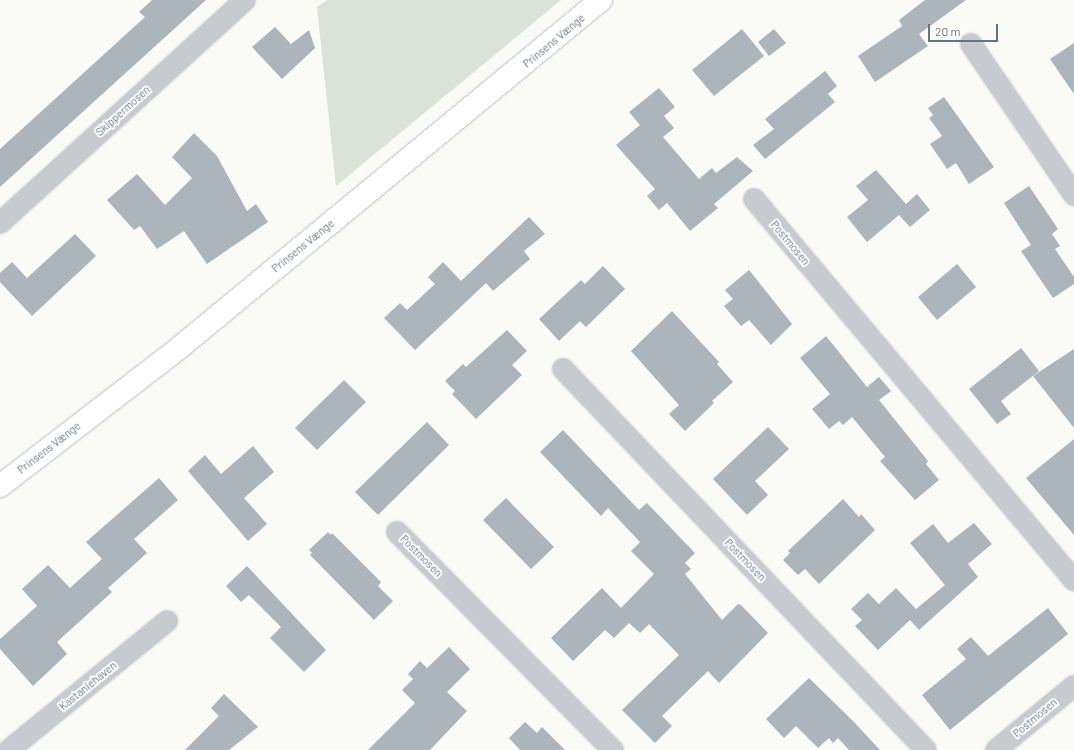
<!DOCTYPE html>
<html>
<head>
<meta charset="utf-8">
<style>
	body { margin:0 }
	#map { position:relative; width:1074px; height:750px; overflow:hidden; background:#fafaf7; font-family:Barlow,sans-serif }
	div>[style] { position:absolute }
	.green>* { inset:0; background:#dbe2d8 }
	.building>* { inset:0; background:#abb5bb }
	.roads { filter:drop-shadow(0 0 1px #b9bfc3) drop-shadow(0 0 1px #b9bfc3) }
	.street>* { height:20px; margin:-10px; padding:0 10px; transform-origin:10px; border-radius:10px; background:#c7cbcf }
	.secondary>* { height:22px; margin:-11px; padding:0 11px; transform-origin:11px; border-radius:11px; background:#fff }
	span { translate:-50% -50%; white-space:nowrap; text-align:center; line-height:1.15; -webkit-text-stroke:4px #fff; paint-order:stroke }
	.street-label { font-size:11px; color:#637584 }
	.scale { position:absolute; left:928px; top:24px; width:70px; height:18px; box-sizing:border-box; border:2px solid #637584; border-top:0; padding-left:5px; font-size:12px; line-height:14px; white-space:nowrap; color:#637584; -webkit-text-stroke:3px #fff; paint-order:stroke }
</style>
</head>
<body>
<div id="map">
	<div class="green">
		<i style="clip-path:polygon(327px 0,561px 0,336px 186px,317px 7px)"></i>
	</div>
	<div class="building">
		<i style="clip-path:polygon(152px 0,206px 0,0 187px,0 149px,145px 17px,139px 12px)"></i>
		<i style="clip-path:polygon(925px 0,966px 0,919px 34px,928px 46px,875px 82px,858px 56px,902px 26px,899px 20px)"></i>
		<i style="clip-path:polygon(275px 27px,291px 44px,309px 30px,315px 48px,282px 79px,252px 47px)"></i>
		<i style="clip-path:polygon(742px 29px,764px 56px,714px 96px,692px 70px)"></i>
		<i style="clip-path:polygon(774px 29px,786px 43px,769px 56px,758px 42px)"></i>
		<i style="clip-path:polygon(1074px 43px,1074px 94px,1050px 59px)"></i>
		<i style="clip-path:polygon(825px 71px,837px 86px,828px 94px,835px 102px,765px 159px,753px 145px,774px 129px,765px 119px)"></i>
		<i style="clip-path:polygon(659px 88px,675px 107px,664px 116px,674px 128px,663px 137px,699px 179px,712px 168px,716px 173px,737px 157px,753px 171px,714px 204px,718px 208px,690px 231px,667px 203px,659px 210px,647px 196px,655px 189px,616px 145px,640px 125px,629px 112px)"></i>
		<i style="clip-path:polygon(944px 97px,994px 167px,969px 184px,956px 163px,947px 169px,930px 144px,942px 136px,929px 118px,933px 115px,928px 108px)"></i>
		<i style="clip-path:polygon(194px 133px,217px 156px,247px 211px,256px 204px,268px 222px,207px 264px,184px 231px,157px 249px,140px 226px,134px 230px,107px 200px,137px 174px,165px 205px,192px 178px,172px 157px)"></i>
		<i style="clip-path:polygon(876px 170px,906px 204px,917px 194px,930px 210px,910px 227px,899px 215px,867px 242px,847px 217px,868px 200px,856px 186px)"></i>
		<i style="clip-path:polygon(1029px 186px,1058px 229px,1052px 234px,1060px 246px,1055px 249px,1074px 277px,1074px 284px,1053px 298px,1021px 251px,1031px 245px,1004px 203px)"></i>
		<i style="clip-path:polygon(529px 217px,545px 234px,524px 251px,530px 259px,493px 291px,486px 283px,415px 350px,384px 318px,400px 303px,407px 310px,435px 284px,428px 277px,443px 262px,461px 281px)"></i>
		<i style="clip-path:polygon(75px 234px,96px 256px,32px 316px,0 282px,0 273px,12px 262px,27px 278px)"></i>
		<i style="clip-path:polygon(957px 264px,976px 287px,937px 320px,918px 297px)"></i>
		<i style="clip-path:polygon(603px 266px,625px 289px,586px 327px,580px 321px,559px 341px,539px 319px,581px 280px,585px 284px)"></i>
		<i style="clip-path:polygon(749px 270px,792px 324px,771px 345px,749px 320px,741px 326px,724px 306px,733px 299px,725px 290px)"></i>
		<i style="clip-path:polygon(672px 311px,719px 362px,717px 364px,733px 382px,712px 401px,714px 403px,685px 431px,669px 414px,679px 405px,631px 351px)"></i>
		<i style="clip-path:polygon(507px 330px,527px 351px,512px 365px,522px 375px,476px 419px,452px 394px,455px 391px,445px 381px,463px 364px,466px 367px)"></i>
		<i style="clip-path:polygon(826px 336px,867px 387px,879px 377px,891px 391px,879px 400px,928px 461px,926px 464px,939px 480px,915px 500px,880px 461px,885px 457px,852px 417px,843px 425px,839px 421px,829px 429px,812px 409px,830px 394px,800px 358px)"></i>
		<i style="clip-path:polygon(1021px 348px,1039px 371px,1001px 401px,1011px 414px,997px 424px,969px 389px)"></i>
		<i style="clip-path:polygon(1074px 349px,1074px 428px,1033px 376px)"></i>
		<i style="clip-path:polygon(344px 380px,366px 402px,317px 450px,295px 428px)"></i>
		<i style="clip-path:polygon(427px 422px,449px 445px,378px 515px,355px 492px)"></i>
		<i style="clip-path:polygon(768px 427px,789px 449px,755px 481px,768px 495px,747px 515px,713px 479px)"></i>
		<i style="clip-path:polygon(563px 430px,639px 510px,647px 503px,695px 553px,685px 563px,691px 569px,685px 574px,722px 620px,738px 604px,741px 605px,768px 633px,719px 683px,708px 671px,662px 716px,672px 726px,655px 743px,622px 710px,679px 655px,649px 624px,640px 633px,629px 623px,614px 638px,605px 630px,573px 661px,551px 638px,602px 588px,621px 608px,654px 574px,631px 551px,640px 542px,608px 508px,601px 516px,540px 452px)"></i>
		<i style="clip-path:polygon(1074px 439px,1074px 535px,1026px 478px)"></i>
		<i style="clip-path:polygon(253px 446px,274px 472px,244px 498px,267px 524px,248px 541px,188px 471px,205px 455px,221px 474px)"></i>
		<i style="clip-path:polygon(159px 478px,178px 500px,134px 539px,147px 553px,108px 588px,112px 592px,57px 642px,67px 654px,33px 686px,0 649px,0 639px,37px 606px,22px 589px,48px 565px,70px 588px,102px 559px,86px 542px)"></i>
		<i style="clip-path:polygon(506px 498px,554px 547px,531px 569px,483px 520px)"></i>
		<i style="clip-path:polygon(843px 499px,859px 517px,861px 514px,875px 530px,819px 584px,805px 569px,798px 575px,783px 560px,790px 553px,788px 551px)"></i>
		<i style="clip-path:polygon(974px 523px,992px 544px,968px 564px,978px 577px,919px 630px,910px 620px,878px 650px,855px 626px,862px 620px,851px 609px,868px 593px,879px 604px,896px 588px,916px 609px,945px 585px,910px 543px,933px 524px,948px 543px)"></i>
		<i style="clip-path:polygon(328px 532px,331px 535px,332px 533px,381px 582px,378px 586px,393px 601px,374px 620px,310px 555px,312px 553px,309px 550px)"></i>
		<i style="clip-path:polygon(247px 566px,326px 650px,304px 672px,270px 638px,281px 627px,249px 595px,241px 602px,226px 586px)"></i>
		<i style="clip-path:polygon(1048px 608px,1068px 634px,950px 730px,922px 695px,966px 659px,957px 649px,971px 637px,988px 656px)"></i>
		<i style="clip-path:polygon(449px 647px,470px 669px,447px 692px,467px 711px,430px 750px,368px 750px,415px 703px,402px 690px,413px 679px,408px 674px,420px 661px,427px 668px)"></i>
		<i style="clip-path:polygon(809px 678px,854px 722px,880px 750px,849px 750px,838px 738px,833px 743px,829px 738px,818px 748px,796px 726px,784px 738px,766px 719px)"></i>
		<i style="clip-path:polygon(224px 694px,258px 727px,229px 750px,185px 750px,219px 716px,211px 708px)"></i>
		<i style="clip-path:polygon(525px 722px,537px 733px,542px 727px,565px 750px,520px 750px,509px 738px)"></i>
	</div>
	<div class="roads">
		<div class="street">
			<i style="left:971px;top:44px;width:183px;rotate:55.7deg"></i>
			<i style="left:754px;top:199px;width:498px;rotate:50deg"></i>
			<i style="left:0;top:223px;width:331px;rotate:-42.3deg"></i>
			<i style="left:563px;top:369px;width:526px;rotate:46.39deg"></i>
			<i style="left:397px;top:532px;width:307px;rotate:45.3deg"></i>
			<i style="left:9px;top:750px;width:204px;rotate:-39.2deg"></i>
			<i style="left:996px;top:750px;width:101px;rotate:-39.4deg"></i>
		</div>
		<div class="secondary">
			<i style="left:0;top:486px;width:226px;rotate:-37.6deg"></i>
			<i style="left:179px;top:348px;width:547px;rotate:-39.51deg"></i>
		</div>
	</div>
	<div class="street-label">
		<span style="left:554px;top:41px;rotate:-40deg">Prinsens Vænge</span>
		<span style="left:123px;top:111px;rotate:-42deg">Skippermosen</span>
		<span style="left:790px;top:243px;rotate:50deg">Postmosen</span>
		<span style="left:303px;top:246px;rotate:-39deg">Prinsens Vænge</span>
		<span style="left:49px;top:448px;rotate:-38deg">Prinsens Vænge</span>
		<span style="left:421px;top:556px;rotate:45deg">Postmosen</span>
		<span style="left:745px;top:560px;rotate:46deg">Postmosen</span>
		<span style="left:88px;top:686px;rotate:-39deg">Kastaniehaven</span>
		<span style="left:1035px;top:718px;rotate:-40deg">Postmosen</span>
	</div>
	<div class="scale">20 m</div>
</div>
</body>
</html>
